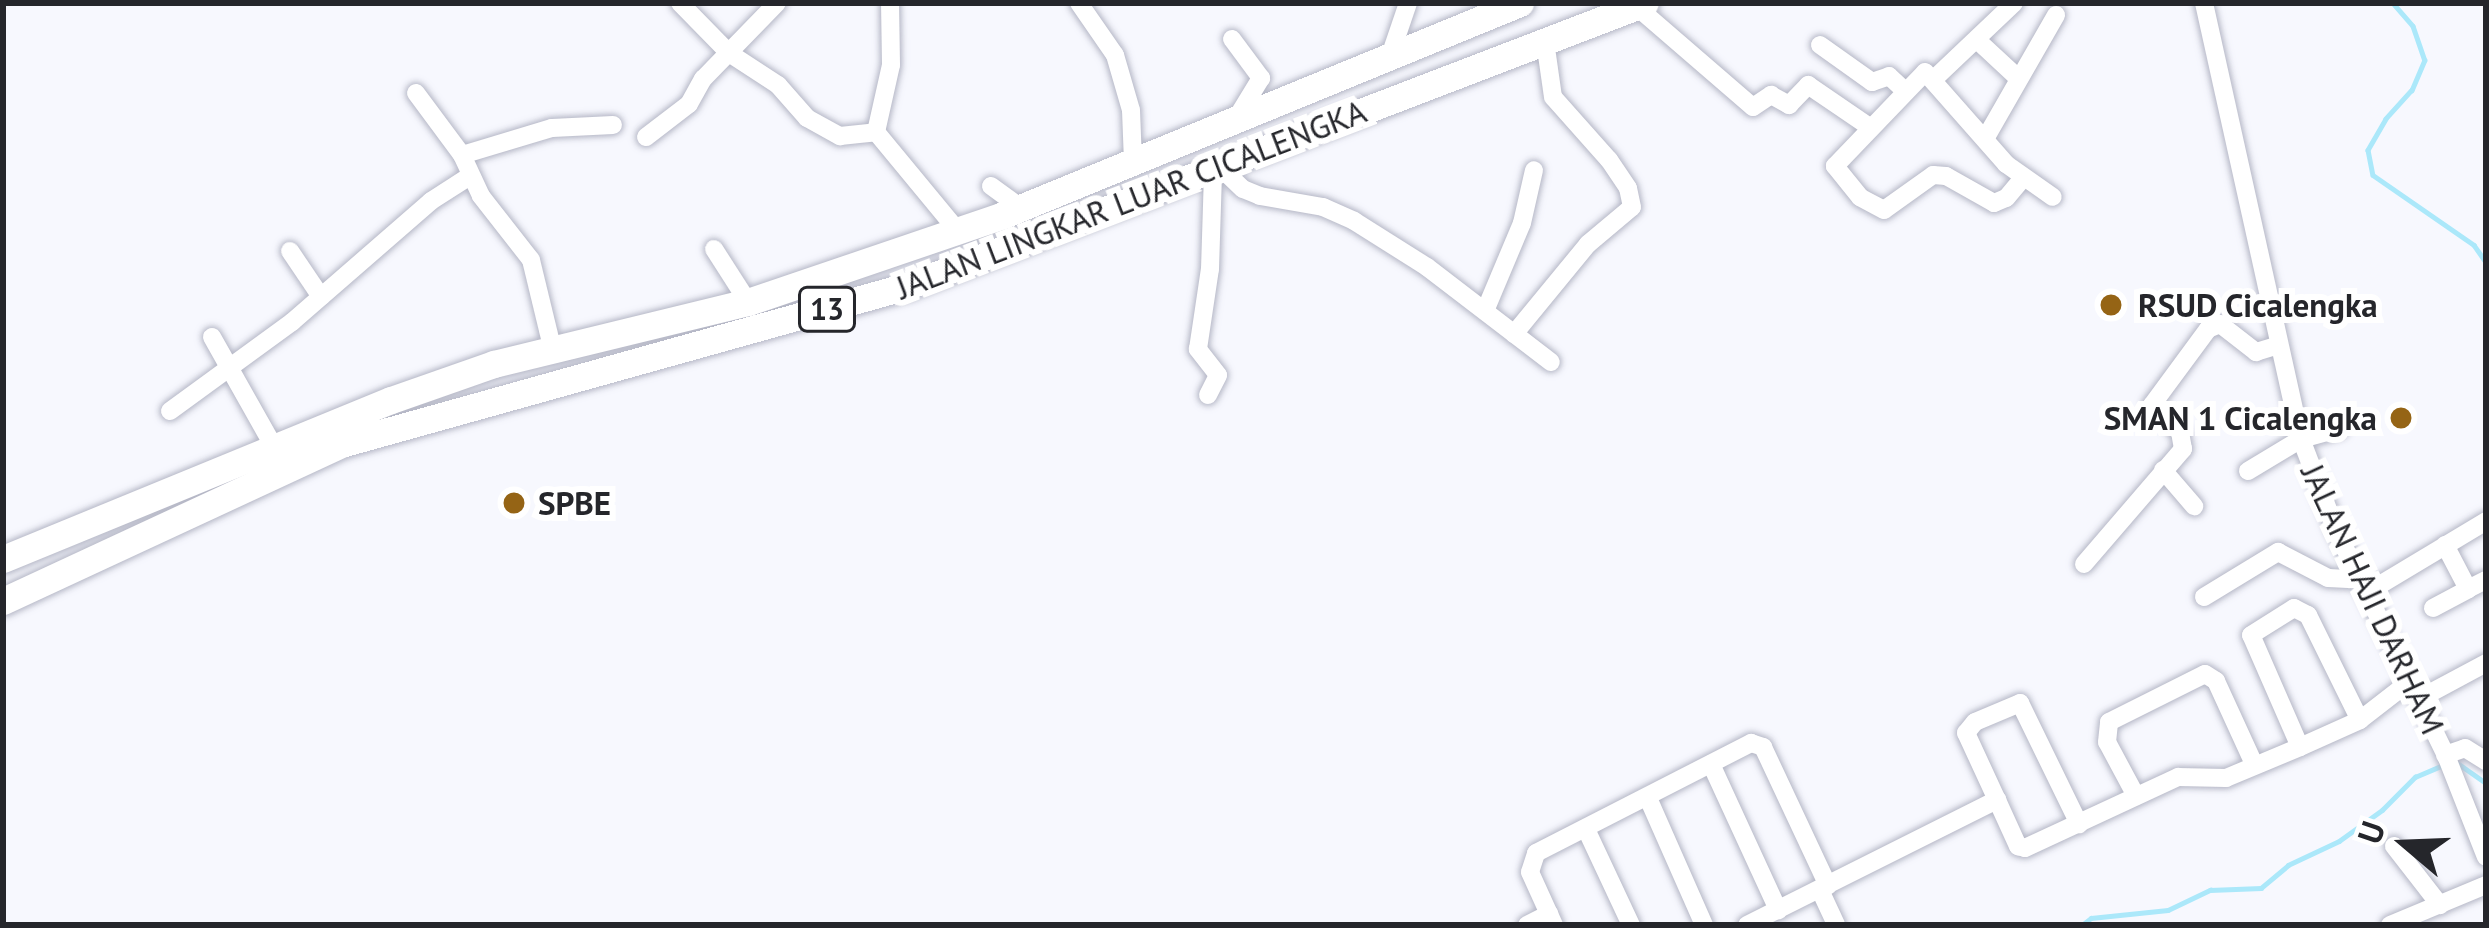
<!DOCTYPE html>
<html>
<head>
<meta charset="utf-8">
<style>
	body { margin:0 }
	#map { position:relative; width:2489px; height:928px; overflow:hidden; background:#f7f8fe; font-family:"PT Sans",sans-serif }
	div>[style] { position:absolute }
	.stream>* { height:4.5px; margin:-2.25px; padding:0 2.25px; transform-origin:2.25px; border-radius:2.25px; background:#abe8fa }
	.roads { filter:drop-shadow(0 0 3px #b5b7c6) drop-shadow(0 0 3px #b5b7c6) }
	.minor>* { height:18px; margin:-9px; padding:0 9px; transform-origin:9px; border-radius:9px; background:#fff }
	.highway>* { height:27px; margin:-13.5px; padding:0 13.5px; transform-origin:13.5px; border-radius:13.5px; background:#fff }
	.dots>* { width:33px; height:33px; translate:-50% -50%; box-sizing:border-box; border:6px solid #fff; border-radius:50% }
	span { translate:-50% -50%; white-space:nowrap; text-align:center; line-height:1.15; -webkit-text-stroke:12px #fff; paint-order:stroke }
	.shield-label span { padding:3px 9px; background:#fff; border:3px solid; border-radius:9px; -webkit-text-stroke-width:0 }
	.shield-label { font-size:30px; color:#25262b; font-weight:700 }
	.street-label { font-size:33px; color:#25262b }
	.poi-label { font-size:33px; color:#25262b; font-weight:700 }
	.left { translate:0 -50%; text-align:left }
	.right { translate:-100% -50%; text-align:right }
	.frame { position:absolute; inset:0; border:6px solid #25262b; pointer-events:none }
	.north { position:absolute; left:2345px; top:784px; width:120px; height:120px; -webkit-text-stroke:9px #fff; paint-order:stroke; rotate:289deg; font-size:33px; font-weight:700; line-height:48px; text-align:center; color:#25262b }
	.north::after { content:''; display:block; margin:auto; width:42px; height:54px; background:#25262b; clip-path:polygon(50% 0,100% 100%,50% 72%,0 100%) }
</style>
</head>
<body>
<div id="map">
	<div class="stream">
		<i style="left:2393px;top:3px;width:30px;rotate:49deg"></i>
		<i style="left:2413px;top:26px;width:36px;rotate:71deg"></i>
		<i style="left:2425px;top:60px;width:33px;rotate:113deg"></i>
		<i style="left:2412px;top:90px;width:39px;rotate:132deg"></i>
		<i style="left:2386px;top:119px;width:36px;rotate:120deg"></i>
		<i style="left:2368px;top:150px;width:25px;rotate:79deg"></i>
		<i style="left:2373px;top:175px;width:123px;rotate:34.7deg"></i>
		<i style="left:2474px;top:245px;width:21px;rotate:55deg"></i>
		<i style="left:2456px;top:762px;width:37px;rotate:35deg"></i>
		<i style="left:2082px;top:925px;width:11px;rotate:-38deg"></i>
		<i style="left:2091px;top:918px;width:77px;rotate:-5.9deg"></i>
		<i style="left:2168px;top:910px;width:47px;rotate:-25.5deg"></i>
		<i style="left:2210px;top:890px;width:51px;rotate:-2.2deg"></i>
		<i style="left:2261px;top:888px;width:35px;rotate:-40deg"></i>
		<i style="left:2288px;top:865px;width:56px;rotate:-25.2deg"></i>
		<i style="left:2339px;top:841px;width:53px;rotate:-35.8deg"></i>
		<i style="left:2382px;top:810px;width:47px;rotate:-45deg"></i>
		<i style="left:2415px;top:777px;width:33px;rotate:-23deg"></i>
	</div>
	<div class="roads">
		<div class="minor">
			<i style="left:680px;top:3px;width:70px;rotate:45.6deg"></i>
			<i style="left:729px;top:53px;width:59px;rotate:33.1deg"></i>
			<i style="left:778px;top:85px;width:44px;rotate:48.7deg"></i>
			<i style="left:807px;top:118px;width:38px;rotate:29deg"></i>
			<i style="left:840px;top:136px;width:36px;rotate:-6deg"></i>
			<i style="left:1079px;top:3px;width:63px;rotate:55.3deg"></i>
			<i style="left:1115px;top:55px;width:57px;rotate:73.8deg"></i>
			<i style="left:1131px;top:110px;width:51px;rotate:87.8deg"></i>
			<i style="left:2204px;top:3px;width:447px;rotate:77.5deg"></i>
			<i style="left:2301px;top:439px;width:97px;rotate:69deg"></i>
			<i style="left:2336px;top:530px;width:254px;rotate:64deg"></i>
			<i style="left:2447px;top:758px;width:106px;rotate:68.5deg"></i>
			<i style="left:1637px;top:7px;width:153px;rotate:40.8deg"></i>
			<i style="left:1753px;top:107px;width:22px;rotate:-34deg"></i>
			<i style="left:1771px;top:95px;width:21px;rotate:29deg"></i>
			<i style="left:1789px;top:105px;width:28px;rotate:-46deg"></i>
			<i style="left:1808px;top:85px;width:73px;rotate:34.3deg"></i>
			<i style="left:1232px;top:39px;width:49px;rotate:53.4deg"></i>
			<i style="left:1261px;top:78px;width:48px;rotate:121.4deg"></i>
			<i style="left:1977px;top:40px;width:56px;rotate:42.8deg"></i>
			<i style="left:1820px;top:45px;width:64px;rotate:35.4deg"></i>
			<i style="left:1872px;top:82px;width:18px;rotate:-19deg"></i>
			<i style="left:1889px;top:76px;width:22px;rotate:43deg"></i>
			<i style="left:1390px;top:56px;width:56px;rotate:-71.2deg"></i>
			<i style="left:1934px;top:79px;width:110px;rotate:-43.5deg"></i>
			<i style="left:416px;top:93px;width:77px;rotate:53.4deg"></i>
			<i style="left:462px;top:155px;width:45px;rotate:65.1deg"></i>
			<i style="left:481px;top:196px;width:81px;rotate:52deg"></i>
			<i style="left:531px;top:260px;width:94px;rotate:76.4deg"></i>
			<i style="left:876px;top:132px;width:69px;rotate:-77.4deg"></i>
			<i style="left:891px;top:65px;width:62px;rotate:-90.9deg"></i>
			<i style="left:876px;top:132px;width:129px;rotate:50.4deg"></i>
			<i style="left:646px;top:137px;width:54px;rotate:-37.5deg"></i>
			<i style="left:689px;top:104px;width:29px;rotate:-61deg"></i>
			<i style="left:703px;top:79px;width:106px;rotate:-45.8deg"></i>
			<i style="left:1985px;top:139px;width:143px;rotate:-60.2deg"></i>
			<i style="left:462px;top:155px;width:94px;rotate:-16.7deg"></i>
			<i style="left:552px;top:128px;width:61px;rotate:-2.8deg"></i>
			<i style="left:1221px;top:168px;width:30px;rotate:44deg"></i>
			<i style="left:1243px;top:189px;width:18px;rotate:22deg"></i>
			<i style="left:1260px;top:196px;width:64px;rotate:9.9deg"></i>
			<i style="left:1323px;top:207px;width:34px;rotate:24deg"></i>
			<i style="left:1354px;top:221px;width:86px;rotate:32.2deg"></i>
			<i style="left:1427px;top:267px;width:156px;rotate:37.5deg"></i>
			<i style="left:2023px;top:178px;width:26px;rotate:130deg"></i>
			<i style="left:2006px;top:198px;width:13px;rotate:157deg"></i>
			<i style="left:1994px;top:203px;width:55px;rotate:-150.6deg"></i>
			<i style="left:1946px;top:176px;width:13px;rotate:-176deg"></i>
			<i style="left:1933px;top:175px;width:60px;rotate:144.5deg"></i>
			<i style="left:1884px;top:210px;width:27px;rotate:-152deg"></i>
			<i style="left:1860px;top:197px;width:40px;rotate:-129deg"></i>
			<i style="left:1835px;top:166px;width:130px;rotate:-46.2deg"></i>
			<i style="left:1925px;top:72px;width:123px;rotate:48.6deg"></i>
			<i style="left:2006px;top:164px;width:57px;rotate:35.1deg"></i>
			<i style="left:991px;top:186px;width:37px;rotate:36deg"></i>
			<i style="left:714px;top:249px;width:63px;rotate:57.3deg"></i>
			<i style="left:290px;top:251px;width:55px;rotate:56deg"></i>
			<i style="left:1485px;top:311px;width:95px;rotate:-67.2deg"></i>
			<i style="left:1522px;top:223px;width:54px;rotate:-77.2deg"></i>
			<i style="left:1514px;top:334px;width:117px;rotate:-50.6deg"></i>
			<i style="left:1588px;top:244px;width:57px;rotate:-40.1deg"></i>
			<i style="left:1632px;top:207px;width:19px;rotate:-102deg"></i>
			<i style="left:1628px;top:188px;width:34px;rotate:-124deg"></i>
			<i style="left:1609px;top:160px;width:84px;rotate:-131.6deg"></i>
			<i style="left:1553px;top:97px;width:57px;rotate:-98.1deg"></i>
			<i style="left:212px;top:337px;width:126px;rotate:60.6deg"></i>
			<i style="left:1208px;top:395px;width:22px;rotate:-63deg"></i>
			<i style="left:1218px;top:375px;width:33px;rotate:-128deg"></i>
			<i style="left:1198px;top:349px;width:81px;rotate:-81.5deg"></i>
			<i style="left:1210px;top:269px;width:98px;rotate:-88.2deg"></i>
			<i style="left:170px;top:411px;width:151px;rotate:-36.1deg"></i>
			<i style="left:292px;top:322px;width:184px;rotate:-41deg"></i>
			<i style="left:431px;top:201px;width:46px;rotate:-32.7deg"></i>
			<i style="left:2163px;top:470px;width:48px;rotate:49.3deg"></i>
			<i style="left:2248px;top:471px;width:62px;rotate:-31.1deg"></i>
			<i style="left:2301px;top:439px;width:39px;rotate:-15deg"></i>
			<i style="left:2445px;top:545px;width:50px;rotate:62.4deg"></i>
			<i style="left:2468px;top:589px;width:20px;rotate:-27deg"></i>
			<i style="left:2084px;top:564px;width:152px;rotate:-49.3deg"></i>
			<i style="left:2183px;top:449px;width:17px;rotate:-100deg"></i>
			<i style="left:2180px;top:432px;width:39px;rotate:-136deg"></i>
			<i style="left:2152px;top:405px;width:94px;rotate:-53.6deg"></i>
			<i style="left:2208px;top:329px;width:13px;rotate:-23deg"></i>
			<i style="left:2220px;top:324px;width:46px;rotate:37.9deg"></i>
			<i style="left:2256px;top:352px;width:24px;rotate:-17deg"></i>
			<i style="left:2368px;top:592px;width:138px;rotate:-31deg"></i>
			<i style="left:2204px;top:597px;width:87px;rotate:-31.3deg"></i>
			<i style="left:2278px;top:552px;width:56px;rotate:27.5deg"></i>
			<i style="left:2328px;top:578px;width:35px;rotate:3deg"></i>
			<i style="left:2433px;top:608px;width:40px;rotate:-28deg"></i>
			<i style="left:2419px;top:699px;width:76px;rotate:-28.2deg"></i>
			<i style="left:2300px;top:747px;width:122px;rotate:-113.6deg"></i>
			<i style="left:2251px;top:635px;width:51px;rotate:-32.1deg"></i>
			<i style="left:2294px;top:608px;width:16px;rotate:27deg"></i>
			<i style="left:2308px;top:615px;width:117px;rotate:63.7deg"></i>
			<i style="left:2445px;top:755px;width:21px;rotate:-19deg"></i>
			<i style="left:2465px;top:748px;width:25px;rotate:32deg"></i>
			<i style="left:1711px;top:764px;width:161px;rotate:65.3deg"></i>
			<i style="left:2136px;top:796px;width:61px;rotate:-118.2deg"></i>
			<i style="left:2107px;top:742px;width:20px;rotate:-84deg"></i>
			<i style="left:2109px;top:722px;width:107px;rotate:-26.6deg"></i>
			<i style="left:2205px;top:674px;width:13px;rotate:32deg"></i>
			<i style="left:2216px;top:681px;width:91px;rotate:65.4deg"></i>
			<i style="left:1648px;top:798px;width:139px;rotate:66.2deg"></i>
			<i style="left:1997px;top:800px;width:74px;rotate:-114.8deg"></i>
			<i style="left:1966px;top:733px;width:14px;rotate:-51deg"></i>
			<i style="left:1975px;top:722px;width:49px;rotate:-22.9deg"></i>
			<i style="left:2020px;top:703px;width:135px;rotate:64deg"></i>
			<i style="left:1586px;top:829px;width:106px;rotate:64.9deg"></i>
			<i style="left:2394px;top:846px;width:75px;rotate:52.1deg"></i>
			<i style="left:1820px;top:890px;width:38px;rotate:65deg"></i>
			<i style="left:1527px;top:925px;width:25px;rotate:-27deg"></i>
			<i style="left:1554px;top:925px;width:58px;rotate:-114.4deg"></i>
			<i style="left:1530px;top:872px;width:20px;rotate:-72deg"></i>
			<i style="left:1536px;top:853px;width:242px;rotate:-27.1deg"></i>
			<i style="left:1751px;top:743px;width:13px;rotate:18deg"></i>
			<i style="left:1763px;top:747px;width:153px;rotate:64.9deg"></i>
			<i style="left:1747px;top:925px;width:280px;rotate:-26.6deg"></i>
			<i style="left:1997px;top:800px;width:51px;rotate:65.5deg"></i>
			<i style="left:2018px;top:846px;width:7px;rotate:16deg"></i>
			<i style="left:2025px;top:848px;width:169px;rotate:-24.9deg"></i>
			<i style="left:2178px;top:777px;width:48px;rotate:1.2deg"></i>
			<i style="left:2226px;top:778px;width:80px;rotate:-22.7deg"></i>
			<i style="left:2300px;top:747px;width:66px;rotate:-24.2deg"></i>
			<i style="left:2360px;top:720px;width:62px;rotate:-37.8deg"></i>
			<i style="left:2390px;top:925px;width:104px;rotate:-22.6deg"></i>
		</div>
		<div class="highway">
			<i style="left:3px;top:559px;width:419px;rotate:-22.3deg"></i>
			<i style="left:391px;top:400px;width:109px;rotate:-19.3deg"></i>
			<i style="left:494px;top:364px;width:261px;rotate:-13.7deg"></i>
			<i style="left:748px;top:302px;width:269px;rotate:-18.8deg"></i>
			<i style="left:1003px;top:215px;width:559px;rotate:-22.3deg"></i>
			<i style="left:3px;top:601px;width:373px;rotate:-24.9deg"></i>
			<i style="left:341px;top:444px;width:588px;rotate:-15.6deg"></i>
			<i style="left:907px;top:286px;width:790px;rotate:-20.98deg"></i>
		</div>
	</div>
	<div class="dots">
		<i style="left:2111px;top:305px;background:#956415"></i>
		<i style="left:2401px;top:418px;background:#956415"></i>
		<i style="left:514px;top:503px;background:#956415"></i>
	</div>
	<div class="shield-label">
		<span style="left:827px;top:309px">13</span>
	</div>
	<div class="street-label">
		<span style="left:1131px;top:199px;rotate:-21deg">JALAN LINGKAR LUAR CICALENGKA</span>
		<span style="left:2373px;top:599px;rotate:65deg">JALAN HAJI DARHAM</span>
	</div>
	<div class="poi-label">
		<span class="left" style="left:2138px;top:305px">RSUD Cicalengka</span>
		<span class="right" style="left:2377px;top:418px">SMAN 1 Cicalengka</span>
		<span class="left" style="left:538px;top:503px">SPBE</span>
	</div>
	<div class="frame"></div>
	<div class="north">U</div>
</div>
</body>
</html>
